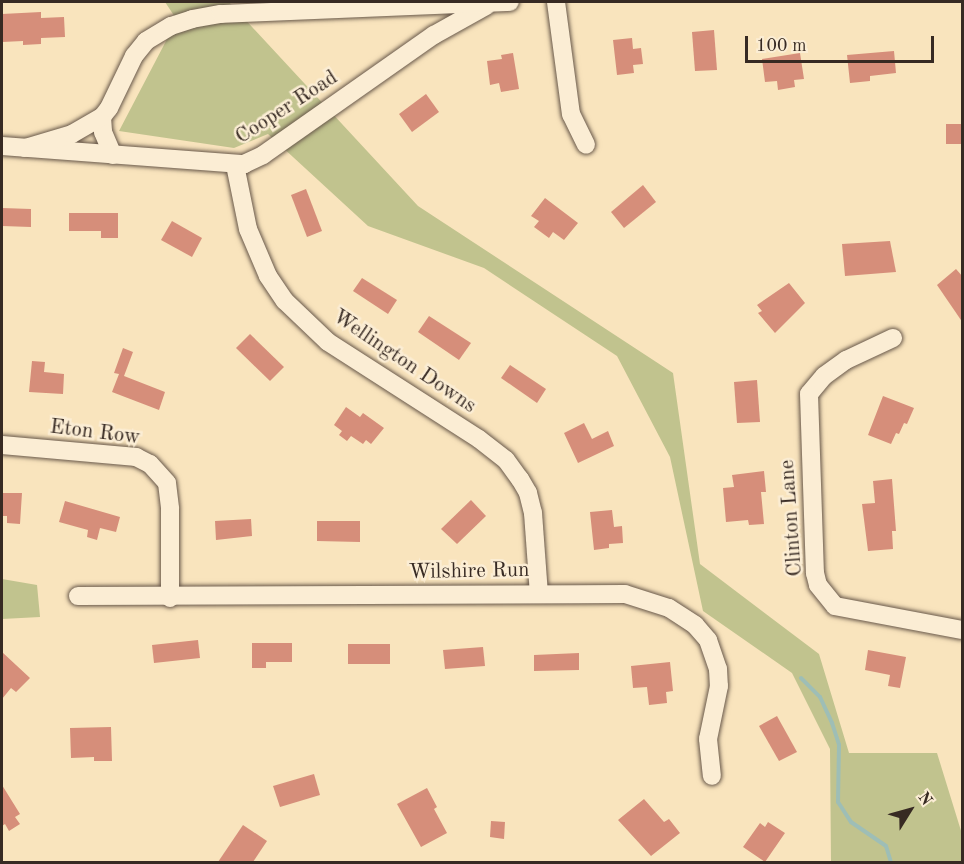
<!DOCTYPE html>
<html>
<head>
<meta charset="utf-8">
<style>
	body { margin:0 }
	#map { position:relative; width:964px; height:864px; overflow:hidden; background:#f9e4bd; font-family:"Old Standard TT",serif }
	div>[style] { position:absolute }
	.green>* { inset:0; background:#c1c38e }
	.stream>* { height:4px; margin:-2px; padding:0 2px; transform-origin:2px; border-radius:2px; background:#9ebeb6 }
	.building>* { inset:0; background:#d68e7a }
	.roads { filter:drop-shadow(0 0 2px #68584a) drop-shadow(0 0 2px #68584a) }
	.minor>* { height:18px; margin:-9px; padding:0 9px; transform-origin:9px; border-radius:9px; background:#fbedd4 }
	span { translate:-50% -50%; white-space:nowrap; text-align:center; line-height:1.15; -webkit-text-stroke:5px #fbedd4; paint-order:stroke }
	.street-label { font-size:21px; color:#372a23 }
	.frame { position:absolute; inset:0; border:3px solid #372a23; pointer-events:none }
	.north { position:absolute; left:880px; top:780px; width:60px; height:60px; -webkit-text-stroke:4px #fbedd4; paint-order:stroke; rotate:53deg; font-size:16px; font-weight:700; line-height:24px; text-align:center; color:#372a23 }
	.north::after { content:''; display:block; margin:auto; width:21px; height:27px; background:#372a23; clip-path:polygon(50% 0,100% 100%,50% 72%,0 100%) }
	.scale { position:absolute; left:745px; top:36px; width:189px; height:27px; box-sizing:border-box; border:3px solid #372a23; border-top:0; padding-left:8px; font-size:18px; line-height:21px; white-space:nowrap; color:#372a23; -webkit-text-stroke:4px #fbedd4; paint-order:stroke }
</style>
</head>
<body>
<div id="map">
	<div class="green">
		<i style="clip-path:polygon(165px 2px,229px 2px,418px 206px,673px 373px,700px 564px,819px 654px,849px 753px,937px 753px,962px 834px,962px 862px,831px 862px,830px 749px,792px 673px,703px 611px,670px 457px,617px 356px,484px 268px,368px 226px,268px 134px,234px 148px,119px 131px,177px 20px)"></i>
		<i style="clip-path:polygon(2px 579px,37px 585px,40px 617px,2px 619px)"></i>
	</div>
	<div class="stream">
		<i style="left:801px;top:678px;width:27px;rotate:45deg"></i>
		<i style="left:820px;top:697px;width:29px;rotate:65deg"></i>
		<i style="left:832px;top:723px;width:23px;rotate:72deg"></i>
		<i style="left:839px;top:745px;width:57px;rotate:91deg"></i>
		<i style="left:838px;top:802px;width:24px;rotate:57deg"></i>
		<i style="left:851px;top:822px;width:42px;rotate:34.4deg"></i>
		<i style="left:886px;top:846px;width:17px;rotate:73deg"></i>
	</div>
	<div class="building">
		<i style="clip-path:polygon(41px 12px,41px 18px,64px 17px,65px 37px,41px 38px,41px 44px,23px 45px,23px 41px,2px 42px,2px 14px)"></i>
		<i style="clip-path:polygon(714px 30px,717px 70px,695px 71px,692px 32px)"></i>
		<i style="clip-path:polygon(632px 38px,633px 49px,641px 48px,643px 64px,633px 65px,634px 73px,617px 75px,613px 40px)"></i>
		<i style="clip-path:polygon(894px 51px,896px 73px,870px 76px,870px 81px,850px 83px,847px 55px)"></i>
		<i style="clip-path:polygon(513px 53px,519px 89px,501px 92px,499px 83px,490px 85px,487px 61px,502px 59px,501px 55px)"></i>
		<i style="clip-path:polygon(800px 53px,804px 79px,794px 80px,795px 87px,778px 90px,777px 81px,765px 82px,762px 59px)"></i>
		<i style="clip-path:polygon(426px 94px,439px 112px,412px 132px,399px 114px)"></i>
		<i style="clip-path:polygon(946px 124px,963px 124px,963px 144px,946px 144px)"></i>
		<i style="clip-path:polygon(643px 185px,656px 202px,624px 228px,611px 212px)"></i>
		<i style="clip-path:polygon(306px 189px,322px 231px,307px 237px,291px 195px)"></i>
		<i style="clip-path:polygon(545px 198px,578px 223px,564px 240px,553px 232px,549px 238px,534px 227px,539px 221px,531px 216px)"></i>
		<i style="clip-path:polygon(2px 208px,31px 209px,31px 227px,2px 226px)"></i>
		<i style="clip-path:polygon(69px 213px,118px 213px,118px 238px,101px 238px,101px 231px,69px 231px)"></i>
		<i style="clip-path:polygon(172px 221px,202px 238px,192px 257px,161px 240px)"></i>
		<i style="clip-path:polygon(890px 241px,896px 272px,845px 276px,842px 244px)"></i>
		<i style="clip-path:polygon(956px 269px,963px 277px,963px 323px,937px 285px)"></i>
		<i style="clip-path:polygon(362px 278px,397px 300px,388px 314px,353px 291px)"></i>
		<i style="clip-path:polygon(789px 283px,805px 303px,775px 333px,758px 313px,762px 311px,757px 305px)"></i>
		<i style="clip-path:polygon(429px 316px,471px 343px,459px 360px,418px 332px)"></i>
		<i style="clip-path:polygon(250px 334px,284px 367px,270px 381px,236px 348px)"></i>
		<i style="clip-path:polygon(123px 348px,133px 352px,124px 376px,165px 392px,159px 410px,112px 392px,119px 374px,114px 373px)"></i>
		<i style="clip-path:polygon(32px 361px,45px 362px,44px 372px,64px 374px,63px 394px,29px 392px)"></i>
		<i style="clip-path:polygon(510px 365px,546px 389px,537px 403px,501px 378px)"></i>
		<i style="clip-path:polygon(757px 380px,760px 422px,737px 423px,734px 382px)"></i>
		<i style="clip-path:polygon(883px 396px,914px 408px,907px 424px,904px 423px,899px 434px,896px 433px,891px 444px,868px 435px)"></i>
		<i style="clip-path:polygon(346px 407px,360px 417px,363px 413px,384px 428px,371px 444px,366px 440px,363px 444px,351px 436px,347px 441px,339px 435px,342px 431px,334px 425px)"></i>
		<i style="clip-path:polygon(584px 423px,592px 439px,608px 431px,614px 446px,578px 463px,564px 433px)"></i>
		<i style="clip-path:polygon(764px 471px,766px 492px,761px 492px,764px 524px,749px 525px,748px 520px,726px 522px,723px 488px,734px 487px,732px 475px)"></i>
		<i style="clip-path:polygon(892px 479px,896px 531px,892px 531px,893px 549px,868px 551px,862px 504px,875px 503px,873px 481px)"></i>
		<i style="clip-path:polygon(2px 493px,22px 493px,20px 524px,7px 523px,7px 516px,2px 516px)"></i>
		<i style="clip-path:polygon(471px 500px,486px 516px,457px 544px,441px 529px)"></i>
		<i style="clip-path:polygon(65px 501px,120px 517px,116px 532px,100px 528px,97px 540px,87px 537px,88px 530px,59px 522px)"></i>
		<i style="clip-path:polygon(612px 510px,614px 527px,622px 526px,623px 543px,609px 544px,609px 548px,594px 550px,590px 512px)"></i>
		<i style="clip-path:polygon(251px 519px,252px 536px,216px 540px,215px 521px)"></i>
		<i style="clip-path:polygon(317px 521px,360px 521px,360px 542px,317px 541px)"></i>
		<i style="clip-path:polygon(198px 640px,200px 658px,154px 663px,152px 645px)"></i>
		<i style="clip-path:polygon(252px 643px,292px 643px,292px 662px,266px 662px,266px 668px,252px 668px)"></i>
		<i style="clip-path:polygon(348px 644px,390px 644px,390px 664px,348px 664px)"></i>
		<i style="clip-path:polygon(483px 647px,485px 666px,445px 669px,443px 650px)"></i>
		<i style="clip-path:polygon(868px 650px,906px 657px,900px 688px,888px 686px,890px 675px,865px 670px)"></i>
		<i style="clip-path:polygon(2px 652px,30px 678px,16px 692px,11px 688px,2px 699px)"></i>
		<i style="clip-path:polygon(579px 653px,579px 670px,534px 671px,534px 655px)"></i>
		<i style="clip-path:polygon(670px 662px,673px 691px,666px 692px,667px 703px,649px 705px,647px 687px,633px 688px,631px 666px)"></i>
		<i style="clip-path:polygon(777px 716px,797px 752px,779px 761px,759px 726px)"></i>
		<i style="clip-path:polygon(111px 727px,112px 761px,94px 761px,94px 757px,71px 758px,70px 728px)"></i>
		<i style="clip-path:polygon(314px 774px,320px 795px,280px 807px,273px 786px)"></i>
		<i style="clip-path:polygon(2px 785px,20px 814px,15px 817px,20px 824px,9px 831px,5px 824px,2px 826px)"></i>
		<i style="clip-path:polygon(427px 788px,437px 807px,434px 809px,447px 833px,421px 847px,397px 804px)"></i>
		<i style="clip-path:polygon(644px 799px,664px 822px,669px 819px,680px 833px,651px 856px,618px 820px)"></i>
		<i style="clip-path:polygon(491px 821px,505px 822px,504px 839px,490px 837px)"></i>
		<i style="clip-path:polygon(768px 822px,785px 833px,765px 862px,743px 847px,760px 823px,765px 827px)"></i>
		<i style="clip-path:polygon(243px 825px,267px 841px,253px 862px,218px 862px)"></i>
	</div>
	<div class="roads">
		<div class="minor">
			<i style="left:556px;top:2px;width:113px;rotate:82.4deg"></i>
			<i style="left:571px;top:114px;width:34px;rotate:64deg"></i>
			<i style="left:102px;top:117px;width:15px;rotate:86deg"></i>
			<i style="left:103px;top:132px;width:25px;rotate:67deg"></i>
			<i style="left:2px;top:146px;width:243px;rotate:4.3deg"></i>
			<i style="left:244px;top:164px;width:21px;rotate:-25deg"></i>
			<i style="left:263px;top:155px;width:209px;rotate:-35.1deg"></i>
			<i style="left:434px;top:35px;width:60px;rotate:-29.1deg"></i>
			<i style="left:25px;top:148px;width:49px;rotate:-16.6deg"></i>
			<i style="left:72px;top:134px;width:34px;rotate:-30deg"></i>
			<i style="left:102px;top:117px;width:11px;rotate:-52deg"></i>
			<i style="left:109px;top:108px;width:58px;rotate:-64.3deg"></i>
			<i style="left:134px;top:56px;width:19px;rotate:-51deg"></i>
			<i style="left:146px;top:41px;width:29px;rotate:-31deg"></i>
			<i style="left:171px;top:26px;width:22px;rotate:-18deg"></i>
			<i style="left:192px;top:19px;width:29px;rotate:-10deg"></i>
			<i style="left:221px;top:14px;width:289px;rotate:-2.4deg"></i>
			<i style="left:235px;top:165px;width:65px;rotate:78.5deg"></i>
			<i style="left:248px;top:229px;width:51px;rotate:66.9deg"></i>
			<i style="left:268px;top:276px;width:30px;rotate:56deg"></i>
			<i style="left:285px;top:301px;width:59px;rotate:43.6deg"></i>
			<i style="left:328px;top:342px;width:179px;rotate:32.7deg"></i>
			<i style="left:479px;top:439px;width:34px;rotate:38deg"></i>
			<i style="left:506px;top:460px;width:24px;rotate:54deg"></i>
			<i style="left:520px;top:479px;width:16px;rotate:60deg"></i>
			<i style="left:528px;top:493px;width:21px;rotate:76deg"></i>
			<i style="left:533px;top:513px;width:81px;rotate:85.8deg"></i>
			<i style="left:893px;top:338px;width:52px;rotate:154.9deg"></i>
			<i style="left:846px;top:360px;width:27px;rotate:144deg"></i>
			<i style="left:824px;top:376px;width:23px;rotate:130deg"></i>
			<i style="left:809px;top:394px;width:179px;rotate:88.1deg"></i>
			<i style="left:815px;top:573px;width:12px;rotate:76deg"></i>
			<i style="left:818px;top:585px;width:27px;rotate:51deg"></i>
			<i style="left:835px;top:606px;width:129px;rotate:10.7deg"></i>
			<i style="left:2px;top:445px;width:135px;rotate:5.1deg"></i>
			<i style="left:136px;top:457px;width:16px;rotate:27deg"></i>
			<i style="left:150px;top:464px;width:25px;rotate:48deg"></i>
			<i style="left:167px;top:483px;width:26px;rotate:83deg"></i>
			<i style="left:170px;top:509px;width:89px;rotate:90deg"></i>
			<i style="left:78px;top:596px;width:547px;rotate:-0.21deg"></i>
			<i style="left:625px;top:594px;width:46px;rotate:17.7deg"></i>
			<i style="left:669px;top:608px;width:31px;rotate:33deg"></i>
			<i style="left:695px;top:625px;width:20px;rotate:49deg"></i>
			<i style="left:708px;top:640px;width:31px;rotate:71deg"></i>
			<i style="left:718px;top:669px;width:17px;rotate:87deg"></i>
			<i style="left:719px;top:686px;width:54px;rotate:101.7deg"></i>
			<i style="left:708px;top:739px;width:37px;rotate:84deg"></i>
		</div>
	</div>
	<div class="street-label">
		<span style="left:287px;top:108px;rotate:-33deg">Cooper Road</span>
		<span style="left:404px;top:362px;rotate:34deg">Wellington Downs</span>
		<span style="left:95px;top:433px;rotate:7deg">Eton Row</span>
		<span style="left:792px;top:518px;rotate:-94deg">Clinton Lane</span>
		<span style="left:469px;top:572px;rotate:-1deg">Wilshire Run</span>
	</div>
	<div class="frame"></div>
	<div class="north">N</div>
	<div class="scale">100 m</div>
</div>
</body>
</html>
